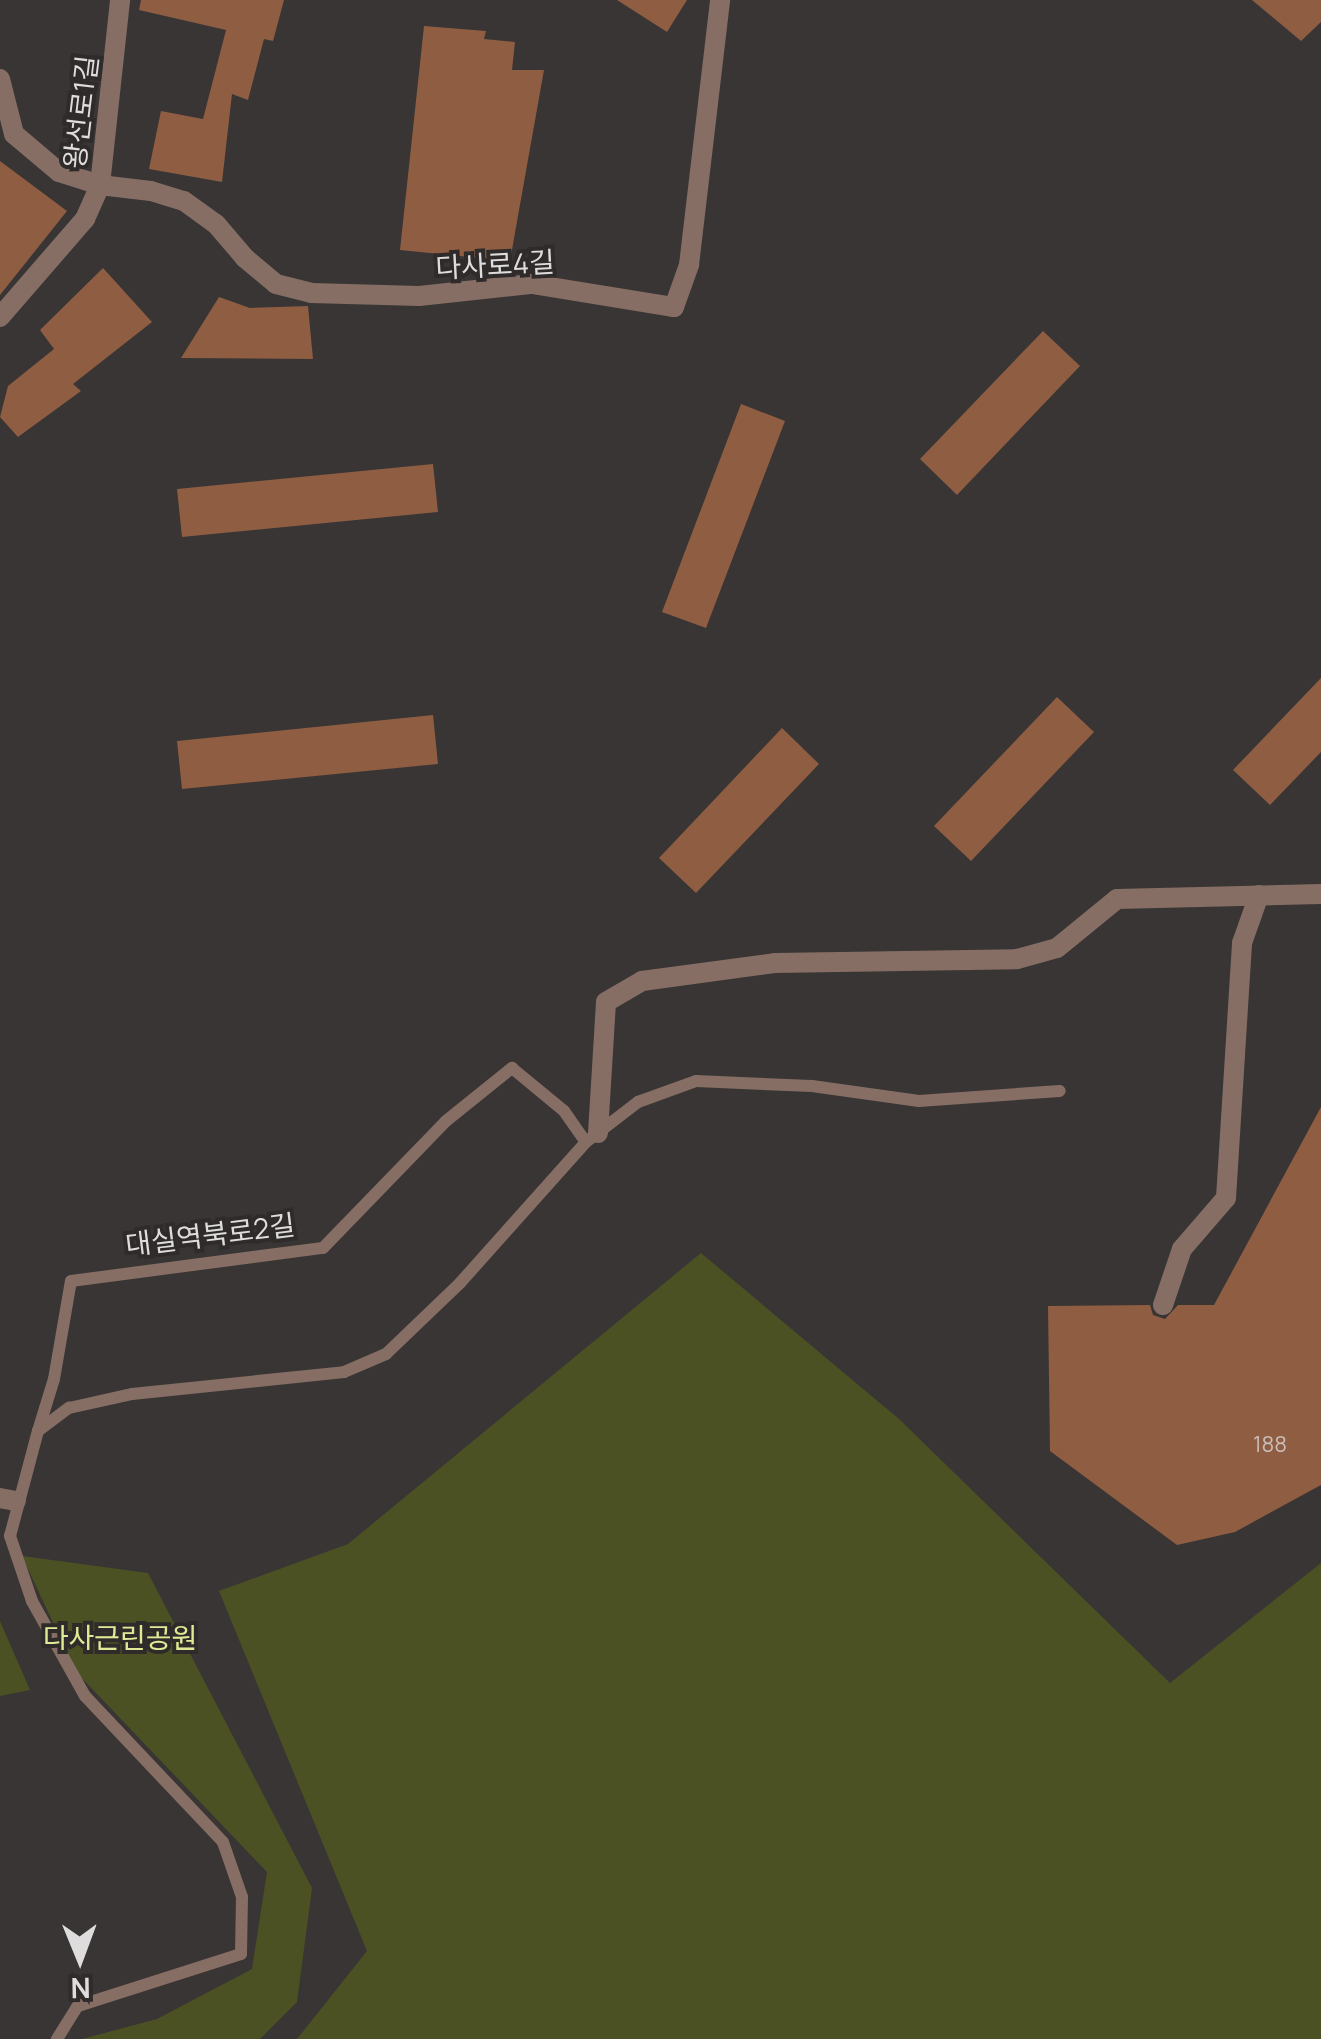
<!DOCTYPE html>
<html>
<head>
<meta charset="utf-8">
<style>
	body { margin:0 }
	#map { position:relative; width:1321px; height:2039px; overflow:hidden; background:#383534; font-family:Manrope,"Noto Sans KR",sans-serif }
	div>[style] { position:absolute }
	.green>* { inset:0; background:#4c5124 }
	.building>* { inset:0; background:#8e5d42 }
	.service>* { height:12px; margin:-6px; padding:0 6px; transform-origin:6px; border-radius:6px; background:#866e64 }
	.minor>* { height:20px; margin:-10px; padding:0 10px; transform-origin:10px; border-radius:10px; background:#866e64 }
	.tertiary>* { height:20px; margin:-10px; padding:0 10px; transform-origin:10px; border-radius:10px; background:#866e64 }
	span { translate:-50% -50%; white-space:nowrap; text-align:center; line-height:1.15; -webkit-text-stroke:8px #2e2b2a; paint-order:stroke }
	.number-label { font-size:22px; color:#cabcb6 }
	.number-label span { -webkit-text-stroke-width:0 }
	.street-label { font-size:28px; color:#dedcdc }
	.park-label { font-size:28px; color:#e0ea96 }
	.north { position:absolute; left:30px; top:1909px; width:100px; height:100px; -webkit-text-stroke:8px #2e2b2a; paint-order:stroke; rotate:179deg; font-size:28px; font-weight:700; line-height:40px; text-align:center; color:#dedcdc }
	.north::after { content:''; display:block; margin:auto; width:35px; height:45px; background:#dedcdc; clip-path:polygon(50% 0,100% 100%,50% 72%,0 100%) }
</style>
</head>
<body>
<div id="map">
	<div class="green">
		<i style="clip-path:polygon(701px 1253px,899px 1419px,1170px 1683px,1321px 1563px,1321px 2039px,297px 2039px,367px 1951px,219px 1591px,348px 1544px)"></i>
		<i style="clip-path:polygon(22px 1556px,148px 1573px,312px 1888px,297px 2002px,260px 2039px,82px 2039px,157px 2019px,252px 1969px,267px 1872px,76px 1672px)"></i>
		<i style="clip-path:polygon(0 1621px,30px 1690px,0 1696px)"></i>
	</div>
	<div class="building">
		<i style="clip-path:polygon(141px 0,284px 0,273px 41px,264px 39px,248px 100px,232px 94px,222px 182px,149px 169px,161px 111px,203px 119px,226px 30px,139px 10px)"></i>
		<i style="clip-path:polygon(617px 0,687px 0,667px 32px)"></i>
		<i style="clip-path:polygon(1252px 0,1321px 0,1321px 22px,1301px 41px)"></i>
		<i style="clip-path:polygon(424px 26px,486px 31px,484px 39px,515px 42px,512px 70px,544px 70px,510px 261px,400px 250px)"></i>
		<i style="clip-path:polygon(0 161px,67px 211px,0 295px)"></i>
		<i style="clip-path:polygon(103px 268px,152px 322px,73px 384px,81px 391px,18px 437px,0 417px,8px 386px,54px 349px,40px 330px)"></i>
		<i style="clip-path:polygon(219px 297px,250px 308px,308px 306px,313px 359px,181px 358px)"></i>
		<i style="clip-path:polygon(1043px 331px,1080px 366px,957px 495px,920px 459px)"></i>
		<i style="clip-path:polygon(741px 404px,785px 421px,706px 628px,662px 612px)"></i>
		<i style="clip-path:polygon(433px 464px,438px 512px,182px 537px,177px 489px)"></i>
		<i style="clip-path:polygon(1321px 678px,1321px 752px,1270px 805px,1233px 770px)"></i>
		<i style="clip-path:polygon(1057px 697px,1094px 732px,971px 861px,934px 826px)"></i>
		<i style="clip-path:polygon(433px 715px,438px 764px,182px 789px,177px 741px)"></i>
		<i style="clip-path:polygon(782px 728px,819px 764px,696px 893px,659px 858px)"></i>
		<i style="clip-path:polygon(1321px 1107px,1321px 1485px,1235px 1532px,1177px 1545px,1050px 1451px,1048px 1306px,1150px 1305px,1153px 1315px,1165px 1319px,1178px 1305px,1214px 1305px)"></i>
	</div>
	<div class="service">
		<i style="left:38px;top:1431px;width:54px;rotate:-72.9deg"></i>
		<i style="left:54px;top:1379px;width:99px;rotate:-80.2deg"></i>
		<i style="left:71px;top:1281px;width:254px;rotate:-7.5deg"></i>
		<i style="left:323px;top:1248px;width:177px;rotate:-45.9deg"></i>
		<i style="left:446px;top:1121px;width:85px;rotate:-38.8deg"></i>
		<i style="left:512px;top:1068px;width:67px;rotate:39.6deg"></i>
		<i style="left:564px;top:1111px;width:38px;rotate:55deg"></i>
		<i style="left:57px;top:2039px;width:39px;rotate:-58deg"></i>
		<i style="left:78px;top:2006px;width:171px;rotate:-17.7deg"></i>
		<i style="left:241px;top:1954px;width:57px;rotate:-89deg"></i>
		<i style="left:242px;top:1897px;width:58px;rotate:-109.1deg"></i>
		<i style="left:223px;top:1842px;width:201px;rotate:-133.4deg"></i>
		<i style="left:85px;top:1696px;width:109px;rotate:-119.2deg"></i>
		<i style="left:32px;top:1601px;width:69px;rotate:-108.7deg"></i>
		<i style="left:10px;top:1536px;width:109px;rotate:-75.1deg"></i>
		<i style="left:38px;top:1431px;width:39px;rotate:-37deg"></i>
		<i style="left:69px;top:1408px;width:65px;rotate:-12.5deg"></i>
		<i style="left:132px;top:1394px;width:213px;rotate:-5.9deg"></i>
		<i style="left:344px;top:1372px;width:46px;rotate:-23.2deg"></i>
		<i style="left:386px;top:1354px;width:103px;rotate:-43.8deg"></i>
		<i style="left:460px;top:1283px;width:189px;rotate:-48.2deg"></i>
		<i style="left:586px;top:1142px;width:66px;rotate:-37.6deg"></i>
		<i style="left:638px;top:1102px;width:62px;rotate:-19.9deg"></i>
		<i style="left:696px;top:1081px;width:116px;rotate:2.5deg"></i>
		<i style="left:812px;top:1086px;width:108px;rotate:8deg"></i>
		<i style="left:919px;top:1101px;width:141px;rotate:-4.1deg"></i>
	</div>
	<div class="minor">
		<i style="left:0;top:79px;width:57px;rotate:75.7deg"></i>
		<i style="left:14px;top:134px;width:59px;rotate:40.2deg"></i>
		<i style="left:59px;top:172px;width:43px;rotate:17.6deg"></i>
		<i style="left:100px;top:185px;width:51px;rotate:6.7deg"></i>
		<i style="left:151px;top:191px;width:34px;rotate:17deg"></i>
		<i style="left:184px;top:201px;width:39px;rotate:36deg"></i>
		<i style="left:216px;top:224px;width:45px;rotate:49.5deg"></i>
		<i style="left:245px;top:258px;width:40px;rotate:40deg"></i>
		<i style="left:276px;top:284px;width:36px;rotate:14deg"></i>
		<i style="left:311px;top:293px;width:108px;rotate:1.6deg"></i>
		<i style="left:419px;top:296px;width:114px;rotate:-6.1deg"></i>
		<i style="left:532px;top:284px;width:144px;rotate:9.2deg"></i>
		<i style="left:674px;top:307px;width:45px;rotate:-70.3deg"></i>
		<i style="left:689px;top:265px;width:267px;rotate:-83.3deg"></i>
		<i style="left:0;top:317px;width:130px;rotate:-49.1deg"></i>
		<i style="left:85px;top:219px;width:37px;rotate:-66deg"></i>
		<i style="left:100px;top:185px;width:186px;rotate:-83.8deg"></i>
		<i style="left:598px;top:1133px;width:131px;rotate:-86.5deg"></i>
		<i style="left:606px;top:1002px;width:42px;rotate:-30.3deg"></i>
		<i style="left:642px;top:981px;width:134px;rotate:-7.7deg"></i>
		<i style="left:775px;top:963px;width:242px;rotate:-0.9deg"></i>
		<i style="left:1017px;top:959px;width:41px;rotate:-15.4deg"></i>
		<i style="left:1057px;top:948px;width:77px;rotate:-39.2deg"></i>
		<i style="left:1163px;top:1305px;width:59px;rotate:-71.3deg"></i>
		<i style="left:1182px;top:1249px;width:67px;rotate:-49.2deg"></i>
		<i style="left:1226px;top:1198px;width:256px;rotate:-86.4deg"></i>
		<i style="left:1242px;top:943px;width:51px;rotate:-70.5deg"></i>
		<i style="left:0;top:1498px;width:16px;rotate:11deg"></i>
	</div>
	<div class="tertiary">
		<i style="left:1117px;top:899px;width:204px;rotate:-1.4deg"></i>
	</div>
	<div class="number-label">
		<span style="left:1270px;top:1445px">188</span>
	</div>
	<div class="street-label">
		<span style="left:80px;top:112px;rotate:-83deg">왕선로1길</span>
		<span style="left:495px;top:264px;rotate:-3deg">다사로4길</span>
		<span style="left:210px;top:1234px;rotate:-7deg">대실역북로2길</span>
	</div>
	<div class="park-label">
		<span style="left:120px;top:1637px">다사근린공원</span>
	</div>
	<div class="north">N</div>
</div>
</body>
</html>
